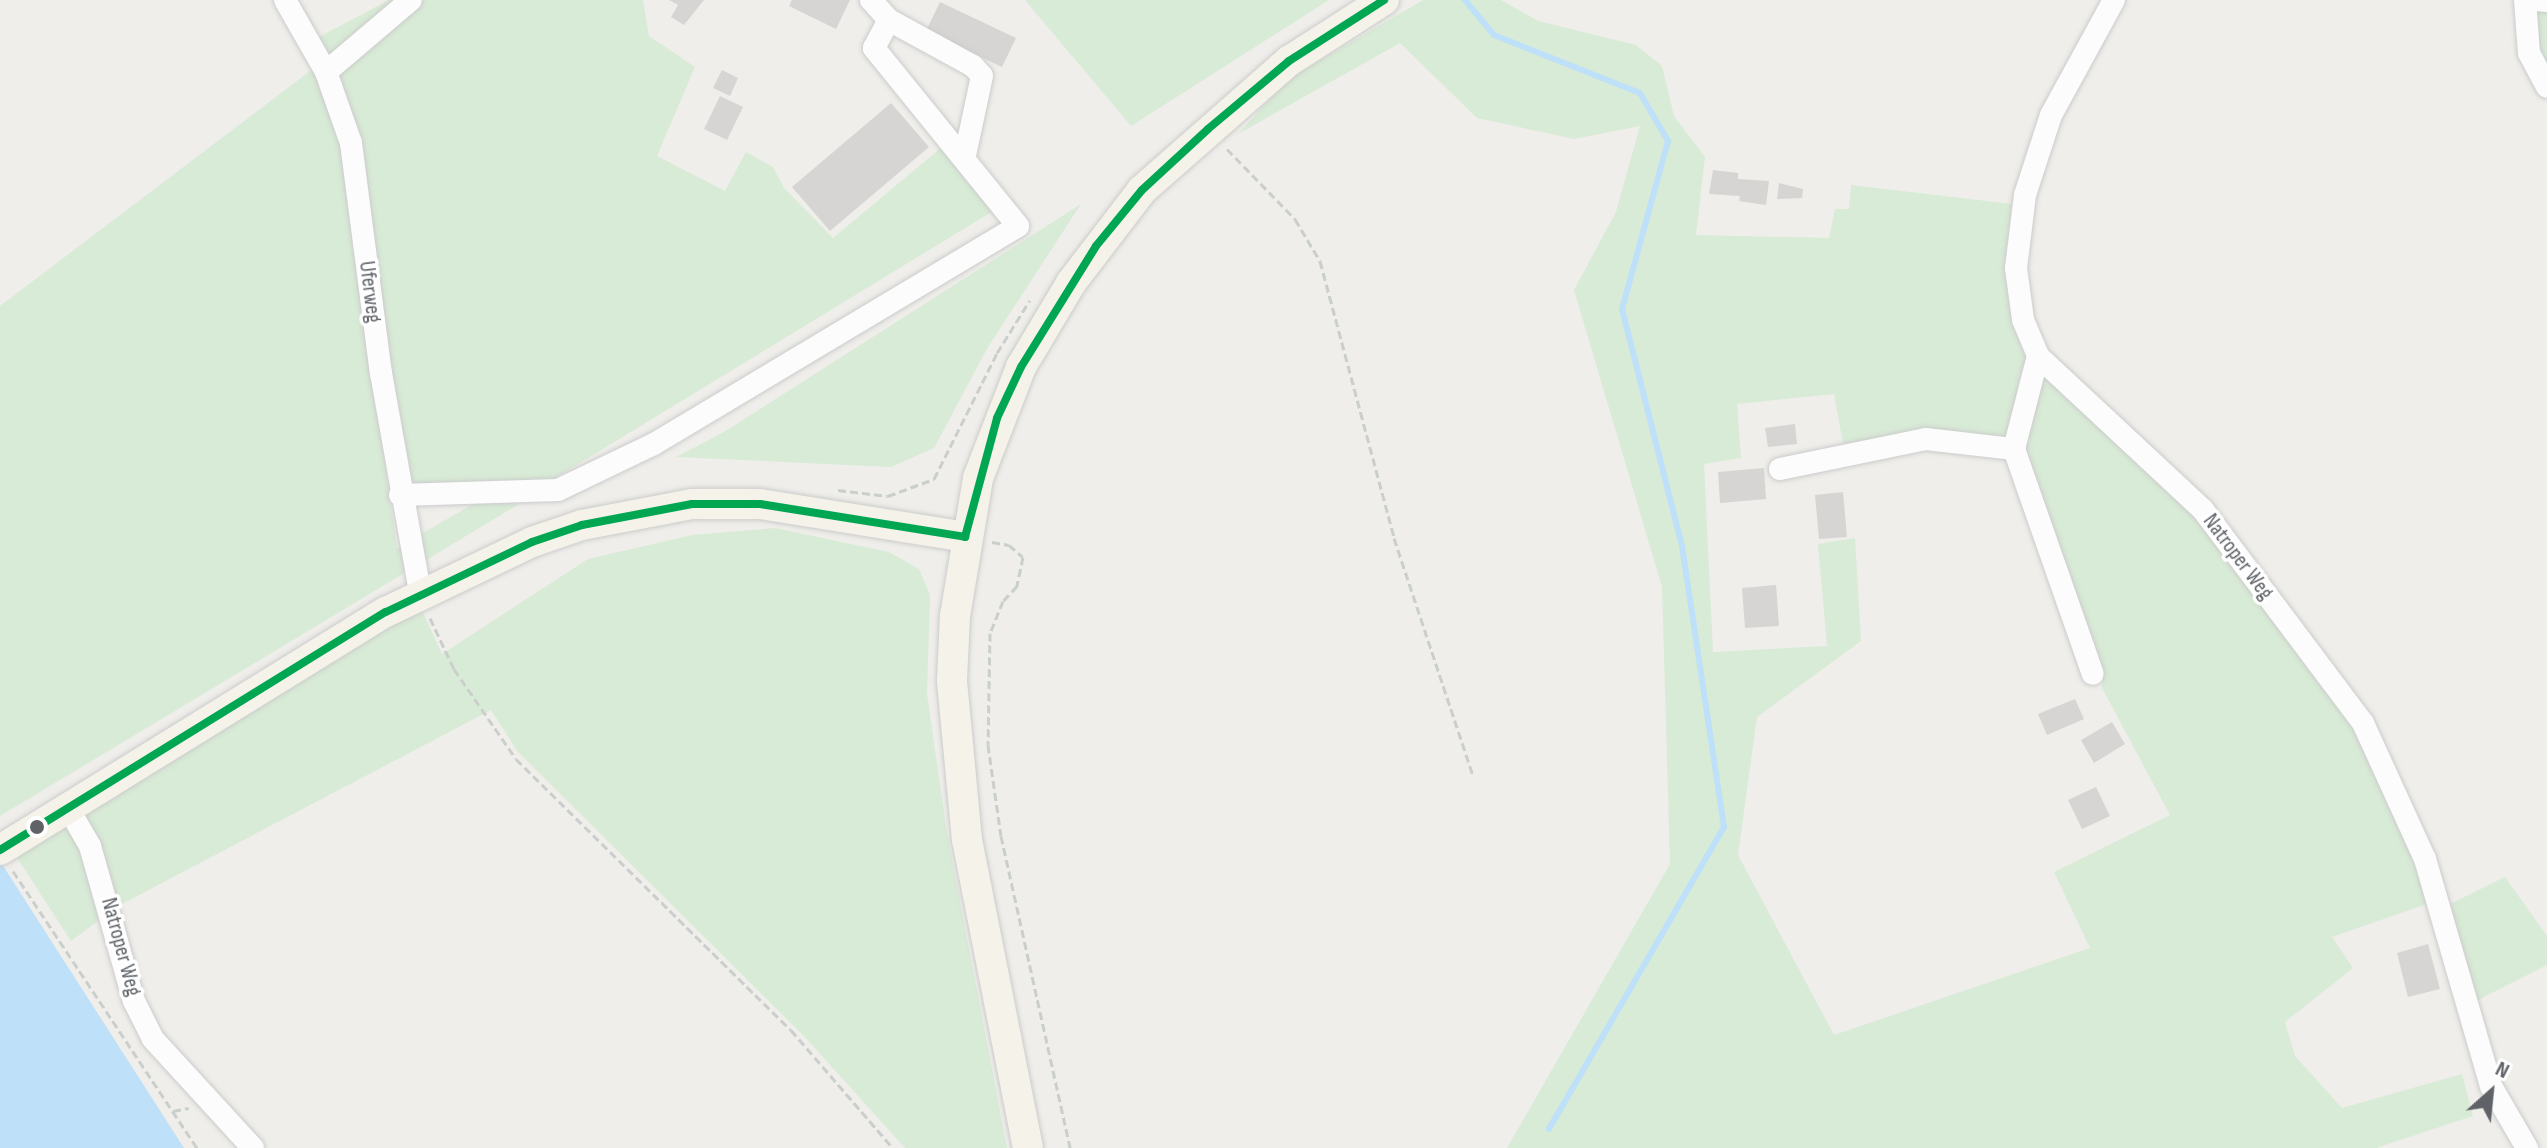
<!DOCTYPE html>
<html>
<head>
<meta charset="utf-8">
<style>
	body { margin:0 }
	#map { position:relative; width:2547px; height:1148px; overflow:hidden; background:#efeeea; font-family:"Sofia Sans Condensed",sans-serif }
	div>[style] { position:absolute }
	.green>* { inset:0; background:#d8ebd6 }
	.water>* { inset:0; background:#bfe0f9 }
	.stream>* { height:6px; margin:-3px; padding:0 3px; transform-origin:3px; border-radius:3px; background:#bfe0f9 }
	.building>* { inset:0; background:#d6d5d3 }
	.path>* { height:3px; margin-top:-1.5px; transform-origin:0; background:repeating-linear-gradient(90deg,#cacfcc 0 8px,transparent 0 12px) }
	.roads { filter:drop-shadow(0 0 2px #cbcccc) drop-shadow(0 0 2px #cbcccc) }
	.minor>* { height:22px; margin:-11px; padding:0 11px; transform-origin:11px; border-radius:11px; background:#fdfcfc }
	.major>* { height:30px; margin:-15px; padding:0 15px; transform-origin:15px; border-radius:15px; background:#f4f2e9 }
	.bus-1>* { height:8px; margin:-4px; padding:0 4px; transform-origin:4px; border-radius:4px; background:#00a651 }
	.dots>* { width:22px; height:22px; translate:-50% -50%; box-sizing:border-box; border:4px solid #fff; border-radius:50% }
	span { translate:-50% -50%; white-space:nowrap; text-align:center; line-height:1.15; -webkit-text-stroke:7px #fff; paint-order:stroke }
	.street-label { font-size:22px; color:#5f6368 }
	.north { position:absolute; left:2451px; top:1052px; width:80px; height:80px; -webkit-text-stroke:6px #fff; paint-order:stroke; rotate:27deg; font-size:22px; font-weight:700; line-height:32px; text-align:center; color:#5f6368 }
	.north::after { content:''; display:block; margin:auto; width:28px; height:36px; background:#5f6368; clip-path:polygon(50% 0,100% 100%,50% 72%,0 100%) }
</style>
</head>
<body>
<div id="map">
	<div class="green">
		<i style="clip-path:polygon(389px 0,643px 0,649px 36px,695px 67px,657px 156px,725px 191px,746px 152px,773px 167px,784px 188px,833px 238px,948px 142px,998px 208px,542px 486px,406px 487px,358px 136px,319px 37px)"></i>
		<i style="clip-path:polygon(1025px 0,1329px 0,1131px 126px)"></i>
		<i style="clip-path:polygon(1423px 0,1501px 0,1538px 21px,1636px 45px,1662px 66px,1674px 116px,1705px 157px,1696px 235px,1829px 238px,1835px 209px,1849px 209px,1851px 185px,2012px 204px,2006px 271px,2014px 327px,2028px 363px,2022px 368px,2008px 442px,1922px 433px,1843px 444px,1834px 394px,1737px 404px,1741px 458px,1704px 464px,1713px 652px,1827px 646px,1818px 544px,1855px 538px,1861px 641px,1757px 717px,1738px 855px,1834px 1035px,2090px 948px,2054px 872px,2170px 815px,2102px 688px,2102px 669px,2064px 558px,2023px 451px,2044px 374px,2198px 518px,2352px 726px,2417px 863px,2427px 904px,2332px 937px,2353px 968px,2285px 1022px,2295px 1056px,2342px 1108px,2462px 1074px,2473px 1116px,2376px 1148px,1507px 1148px,1670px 864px,1662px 587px,1574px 290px,1616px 212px,1640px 126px,1574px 139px,1477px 118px,1400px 43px,1238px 134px,1288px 79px)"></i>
		<i style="clip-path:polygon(2522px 0,2547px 0,2547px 69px,2536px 39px,2539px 26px)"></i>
		<i style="clip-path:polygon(314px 68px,340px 144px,397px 548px,482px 499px,526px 500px,0 816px,0 306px)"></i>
		<i style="clip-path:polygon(1081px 204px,988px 347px,934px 448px,891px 467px,676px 457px,724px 432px)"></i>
		<i style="clip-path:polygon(775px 528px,889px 552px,919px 569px,930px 595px,927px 694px,947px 833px,1007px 1148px,905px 1148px,803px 1035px,518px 752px,491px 710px,120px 905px,71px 941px,16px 856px,420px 606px,442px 654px,588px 559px,692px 535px)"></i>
		<i style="clip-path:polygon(2505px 877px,2547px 936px,2547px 965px,2478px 1000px,2448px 905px)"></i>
	</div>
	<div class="water">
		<i style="clip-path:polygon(0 861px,184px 1148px,0 1148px)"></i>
	</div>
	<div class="stream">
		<i style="left:1465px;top:0;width:45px;rotate:50.4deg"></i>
		<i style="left:1494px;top:35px;width:157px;rotate:21.7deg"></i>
		<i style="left:1640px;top:93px;width:56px;rotate:59.7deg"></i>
		<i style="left:1668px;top:141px;width:174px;rotate:105.3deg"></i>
		<i style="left:1622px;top:309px;width:244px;rotate:75.8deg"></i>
		<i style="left:1682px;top:546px;width:284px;rotate:81.5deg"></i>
		<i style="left:1724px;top:827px;width:349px;rotate:120.1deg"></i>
	</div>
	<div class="building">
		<i style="clip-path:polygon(669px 0,704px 0,684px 25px,671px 17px,678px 5px)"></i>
		<i style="clip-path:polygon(792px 0,850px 0,836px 29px,789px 6px)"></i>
		<i style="clip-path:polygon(940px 2px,1016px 38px,1002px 67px,926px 31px)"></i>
		<i style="clip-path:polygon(722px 70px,738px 78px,730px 96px,713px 88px)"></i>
		<i style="clip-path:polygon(720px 96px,743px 107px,727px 140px,704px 129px)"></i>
		<i style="clip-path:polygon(891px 103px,929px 147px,830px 231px,792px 187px)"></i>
		<i style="clip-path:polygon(1713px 170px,1738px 173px,1738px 179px,1769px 181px,1766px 205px,1739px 201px,1740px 196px,1709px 194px)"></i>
		<i style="clip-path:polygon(1779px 183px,1803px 189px,1802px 198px,1777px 199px)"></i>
		<i style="clip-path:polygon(1795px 424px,1797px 444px,1768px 447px,1765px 428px)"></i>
		<i style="clip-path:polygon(1764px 468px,1766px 499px,1720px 503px,1718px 472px)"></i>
		<i style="clip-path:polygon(1843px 492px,1847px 537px,1819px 539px,1815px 495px)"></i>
		<i style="clip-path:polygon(1776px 585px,1779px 626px,1745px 628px,1742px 588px)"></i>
		<i style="clip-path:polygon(2075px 699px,2084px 719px,2047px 735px,2038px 714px)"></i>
		<i style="clip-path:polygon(2112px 722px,2125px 744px,2094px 763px,2081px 740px)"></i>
		<i style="clip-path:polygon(2096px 787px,2110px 816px,2082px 829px,2068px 800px)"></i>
		<i style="clip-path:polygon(2428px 944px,2440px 989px,2408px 997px,2397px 953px)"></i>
	</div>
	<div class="path">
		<i style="left:1227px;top:149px;width:98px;rotate:45.8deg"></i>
		<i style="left:1295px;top:219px;width:49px;rotate:59.2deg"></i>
		<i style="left:1320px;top:261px;width:287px;rotate:75deg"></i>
		<i style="left:1394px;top:538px;width:251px;rotate:71.6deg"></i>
		<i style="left:838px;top:490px;width:50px;rotate:6.8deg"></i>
		<i style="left:888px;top:496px;width:49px;rotate:-20.3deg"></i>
		<i style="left:934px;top:479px;width:141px;rotate:-63.4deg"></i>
		<i style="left:997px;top:353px;width:62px;rotate:-58.1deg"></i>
		<i style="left:992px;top:542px;width:17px;rotate:10deg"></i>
		<i style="left:1009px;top:545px;width:18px;rotate:41deg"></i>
		<i style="left:1023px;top:557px;width:30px;rotate:102deg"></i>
		<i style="left:1017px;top:586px;width:21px;rotate:133deg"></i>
		<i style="left:1003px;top:601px;width:35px;rotate:112deg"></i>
		<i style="left:990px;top:633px;width:112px;rotate:91deg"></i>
		<i style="left:988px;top:745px;width:92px;rotate:81.9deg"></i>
		<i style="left:1001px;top:836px;width:320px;rotate:77.5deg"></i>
		<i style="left:430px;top:618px;width:56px;rotate:64.8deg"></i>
		<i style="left:454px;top:669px;width:109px;rotate:55.4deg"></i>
		<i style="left:516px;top:759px;width:386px;rotate:44.6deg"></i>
		<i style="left:791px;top:1030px;width:156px;rotate:49.2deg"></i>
		<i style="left:13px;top:871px;width:333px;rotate:56.4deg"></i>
		<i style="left:173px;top:1111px;width:16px;rotate:-11deg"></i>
	</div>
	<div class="roads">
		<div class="minor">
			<i style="left:285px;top:0;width:83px;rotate:60.3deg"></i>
			<i style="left:326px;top:72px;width:75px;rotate:70.6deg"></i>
			<i style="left:351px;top:143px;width:232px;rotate:82.6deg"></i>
			<i style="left:381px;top:373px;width:228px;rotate:79.9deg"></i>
			<i style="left:871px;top:0;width:27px;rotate:48deg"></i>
			<i style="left:889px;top:20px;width:96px;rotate:28.7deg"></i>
			<i style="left:973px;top:66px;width:13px;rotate:48deg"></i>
			<i style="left:982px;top:76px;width:81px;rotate:102.1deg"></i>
			<i style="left:2114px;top:0;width:131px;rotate:118.7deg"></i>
			<i style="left:2051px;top:115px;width:84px;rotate:108deg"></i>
			<i style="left:2025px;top:195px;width:74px;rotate:97deg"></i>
			<i style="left:2016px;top:268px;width:52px;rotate:82.3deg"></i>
			<i style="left:2023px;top:320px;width:39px;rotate:67deg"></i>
			<i style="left:2038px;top:356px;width:226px;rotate:43deg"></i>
			<i style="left:2203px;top:510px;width:266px;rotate:53.1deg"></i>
			<i style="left:2363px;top:723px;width:149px;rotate:65.5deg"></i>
			<i style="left:2425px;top:859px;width:236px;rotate:73.8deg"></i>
			<i style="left:2491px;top:1086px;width:72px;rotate:59.9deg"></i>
			<i style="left:2525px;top:0;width:53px;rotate:85.7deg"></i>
			<i style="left:2529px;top:53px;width:38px;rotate:62deg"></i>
			<i style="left:2537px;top:0;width:10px;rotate:6deg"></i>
			<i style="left:326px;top:72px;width:111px;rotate:-40.3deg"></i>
			<i style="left:2038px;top:356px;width:96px;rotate:104.5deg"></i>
			<i style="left:2014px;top:449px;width:238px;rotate:70.7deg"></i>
			<i style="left:1780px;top:469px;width:149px;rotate:-11.6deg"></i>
			<i style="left:1926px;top:439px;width:89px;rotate:6.5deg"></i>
			<i style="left:400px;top:495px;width:158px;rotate:-1.8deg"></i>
			<i style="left:558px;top:490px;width:106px;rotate:-25.6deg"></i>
			<i style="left:654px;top:444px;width:424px;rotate:-30.9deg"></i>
			<i style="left:1018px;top:226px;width:229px;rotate:-129deg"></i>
			<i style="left:874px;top:48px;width:32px;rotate:-62deg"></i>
			<i style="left:68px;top:808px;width:44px;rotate:59.9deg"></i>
			<i style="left:90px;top:846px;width:161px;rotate:74.2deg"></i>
			<i style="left:134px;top:1001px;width:42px;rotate:63.4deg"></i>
			<i style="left:153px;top:1039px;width:148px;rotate:47.5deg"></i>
		</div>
		<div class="major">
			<i style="left:0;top:850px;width:453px;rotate:-31.7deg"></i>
			<i style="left:386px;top:612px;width:162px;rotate:-25.6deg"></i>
			<i style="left:532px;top:542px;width:53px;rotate:-18.8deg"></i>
			<i style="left:582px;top:525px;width:112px;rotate:-10.8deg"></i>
			<i style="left:692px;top:504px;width:68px"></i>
			<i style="left:760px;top:504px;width:208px;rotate:9.1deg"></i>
			<i style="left:1028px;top:1148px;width:314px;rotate:-101.2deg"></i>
			<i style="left:967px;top:840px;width:160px;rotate:-95.4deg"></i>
			<i style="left:952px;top:681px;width:65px;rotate:-87.4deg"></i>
			<i style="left:955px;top:616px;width:140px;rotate:-80.5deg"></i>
			<i style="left:978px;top:478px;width:119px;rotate:-68.8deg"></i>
			<i style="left:1021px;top:367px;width:98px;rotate:-59.2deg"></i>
			<i style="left:1071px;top:283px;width:117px;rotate:-52.6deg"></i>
			<i style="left:1142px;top:190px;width:196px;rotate:-41.3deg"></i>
			<i style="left:1289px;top:61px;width:113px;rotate:-32.7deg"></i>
		</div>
	</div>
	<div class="bus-1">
		<i style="left:965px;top:537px;width:123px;rotate:-74.9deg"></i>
		<i style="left:997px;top:418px;width:56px;rotate:-64.8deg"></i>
		<i style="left:1021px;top:367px;width:142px;rotate:-58.2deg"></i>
		<i style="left:1096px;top:246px;width:72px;rotate:-50.6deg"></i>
		<i style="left:1142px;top:190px;width:90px;rotate:-42.7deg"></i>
		<i style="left:1208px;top:129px;width:106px;rotate:-40deg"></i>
		<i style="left:1289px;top:61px;width:113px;rotate:-32.7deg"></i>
		<i style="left:0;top:850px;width:453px;rotate:-31.7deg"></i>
		<i style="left:386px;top:612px;width:162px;rotate:-25.6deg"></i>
		<i style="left:532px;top:542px;width:53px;rotate:-18.8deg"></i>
		<i style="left:582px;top:525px;width:112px;rotate:-10.8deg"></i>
		<i style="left:692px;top:504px;width:68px"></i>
		<i style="left:760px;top:504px;width:208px;rotate:9.1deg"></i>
	</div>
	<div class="dots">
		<i style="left:37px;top:827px;background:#5f6368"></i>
	</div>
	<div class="street-label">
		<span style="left:370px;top:292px;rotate:83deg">Uferweg</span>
		<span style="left:2238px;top:557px;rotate:53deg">Natroper Weg</span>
		<span style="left:121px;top:947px;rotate:75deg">Natroper Weg</span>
	</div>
	<div class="north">N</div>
</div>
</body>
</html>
